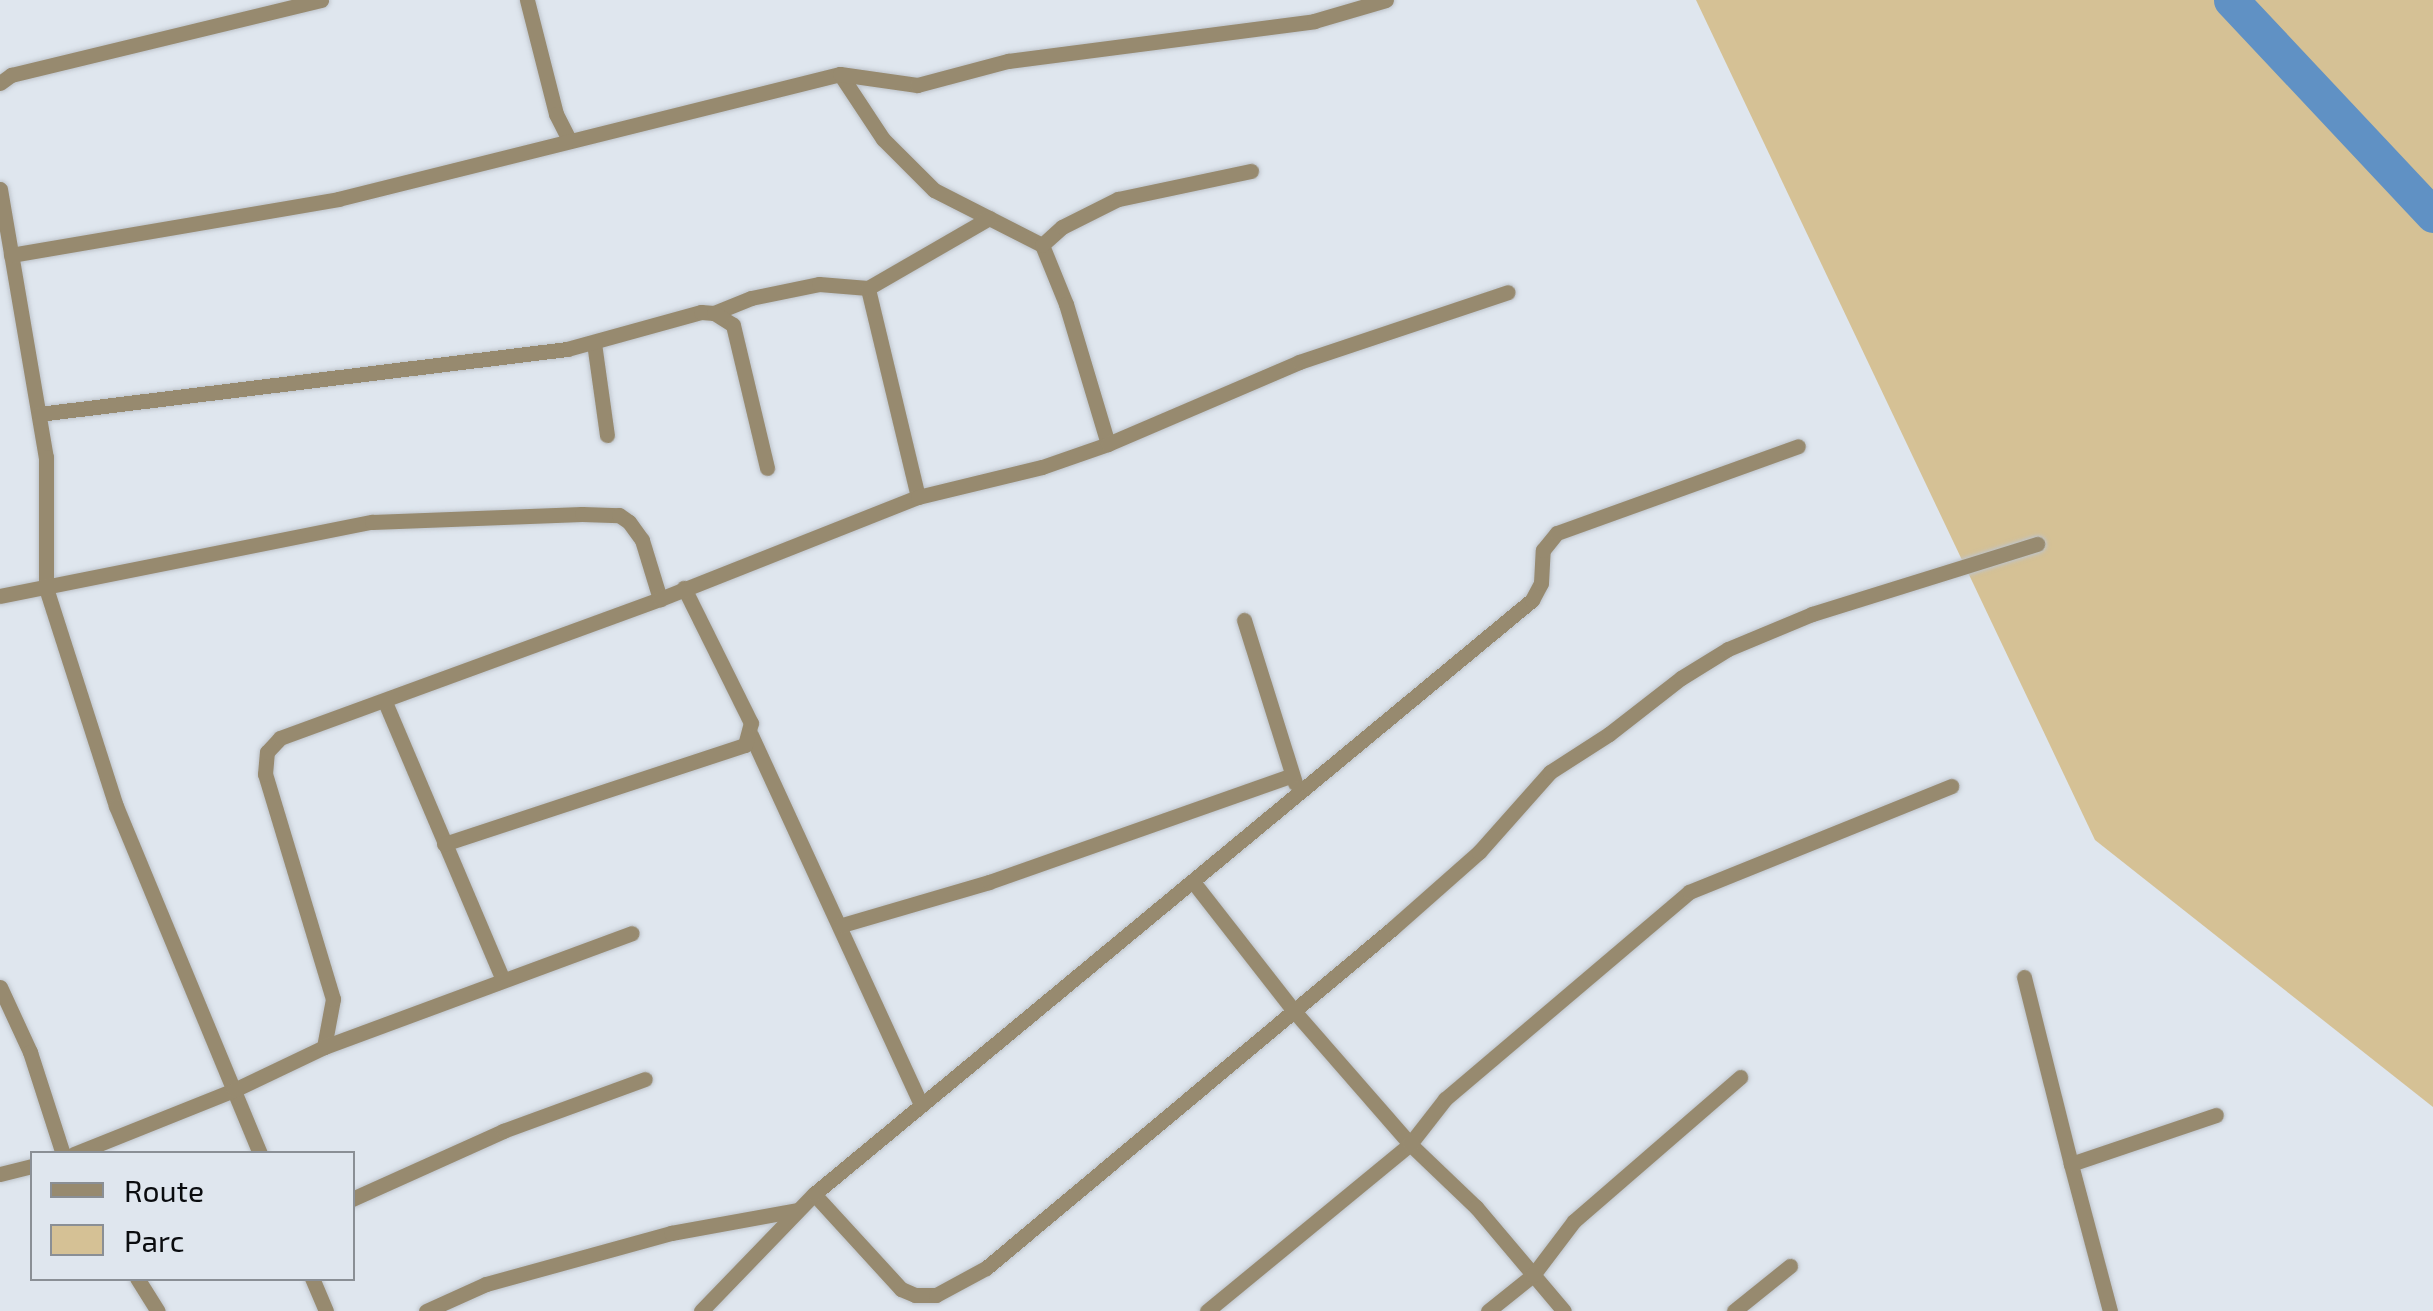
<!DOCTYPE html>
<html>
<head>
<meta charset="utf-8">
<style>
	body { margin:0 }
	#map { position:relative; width:2433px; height:1311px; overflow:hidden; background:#dfe6ee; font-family:"Exo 2",sans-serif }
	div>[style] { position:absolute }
	.green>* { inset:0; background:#d5c195 }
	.river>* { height:35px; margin:-17.5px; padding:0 17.5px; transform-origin:17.5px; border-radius:17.5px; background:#6091c4 }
	.roads { filter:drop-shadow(0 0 2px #bdc3ca) drop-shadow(0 0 2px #bdc3ca) }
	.street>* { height:15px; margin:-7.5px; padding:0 7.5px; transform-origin:7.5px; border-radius:7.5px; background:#978a6f }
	span { translate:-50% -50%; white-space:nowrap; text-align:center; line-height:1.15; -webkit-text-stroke:8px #dfe6ee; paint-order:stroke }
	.legend { position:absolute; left:30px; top:1151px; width:325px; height:130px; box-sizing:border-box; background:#dfe6ee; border:2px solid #8a8f95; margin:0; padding:12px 18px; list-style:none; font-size:30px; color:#0a0c0f }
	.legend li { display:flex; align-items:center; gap:20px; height:50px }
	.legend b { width:50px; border:2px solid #8a8f95 }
</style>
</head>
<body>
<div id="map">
	<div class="green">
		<i style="clip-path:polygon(1696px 0,2433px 0,2433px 1107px,2095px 840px)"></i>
	</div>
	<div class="river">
		<i style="left:2231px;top:0;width:295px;rotate:46.8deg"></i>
	</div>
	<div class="roads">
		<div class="street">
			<i style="left:527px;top:0;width:118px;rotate:75.7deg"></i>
			<i style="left:556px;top:114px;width:30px;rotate:63deg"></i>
			<i style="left:840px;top:74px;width:78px;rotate:56.5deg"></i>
			<i style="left:883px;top:139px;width:72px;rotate:45deg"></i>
			<i style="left:934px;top:190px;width:121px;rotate:27deg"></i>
			<i style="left:1042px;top:245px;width:64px;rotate:67.9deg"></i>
			<i style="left:1066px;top:304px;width:146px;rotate:73.3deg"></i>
			<i style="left:0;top:83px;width:14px;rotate:-36deg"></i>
			<i style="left:11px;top:75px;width:319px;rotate:-13.6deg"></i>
			<i style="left:0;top:189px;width:272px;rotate:80.3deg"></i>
			<i style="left:46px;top:457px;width:131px;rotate:90deg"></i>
			<i style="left:46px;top:588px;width:229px;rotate:72.2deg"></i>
			<i style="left:116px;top:806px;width:377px;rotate:67.5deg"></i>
			<i style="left:1042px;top:245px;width:27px;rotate:-42deg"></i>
			<i style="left:1062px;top:227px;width:63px;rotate:-26.6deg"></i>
			<i style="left:1118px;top:199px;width:136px;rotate:-11.9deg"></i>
			<i style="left:11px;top:255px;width:332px;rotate:-9.7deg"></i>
			<i style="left:338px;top:199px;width:517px;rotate:-13.98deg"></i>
			<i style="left:840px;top:74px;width:78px;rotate:8.1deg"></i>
			<i style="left:917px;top:85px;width:94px;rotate:-14.8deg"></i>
			<i style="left:1008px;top:61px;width:309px;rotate:-7.4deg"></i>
			<i style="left:1314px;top:21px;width:75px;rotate:-16.3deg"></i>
			<i style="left:714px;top:313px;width:40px;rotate:-22deg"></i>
			<i style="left:751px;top:298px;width:69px;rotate:-11.6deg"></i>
			<i style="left:819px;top:284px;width:49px;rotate:4.7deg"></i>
			<i style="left:594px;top:343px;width:93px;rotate:82deg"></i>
			<i style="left:39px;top:414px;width:532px;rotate:-7.02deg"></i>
			<i style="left:567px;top:349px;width:139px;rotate:-15.4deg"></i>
			<i style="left:701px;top:312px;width:13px;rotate:4deg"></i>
			<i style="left:714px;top:313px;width:22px;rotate:32deg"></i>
			<i style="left:733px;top:325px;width:147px;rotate:76.6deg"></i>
			<i style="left:918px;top:497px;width:215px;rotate:-103.5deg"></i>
			<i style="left:868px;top:288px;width:140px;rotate:-30deg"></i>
			<i style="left:0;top:596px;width:379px;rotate:-11.3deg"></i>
			<i style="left:372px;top:522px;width:210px;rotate:-2.2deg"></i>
			<i style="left:582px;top:514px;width:37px;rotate:2deg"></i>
			<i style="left:619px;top:515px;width:12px;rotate:35deg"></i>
			<i style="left:629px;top:522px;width:22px;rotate:54deg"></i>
			<i style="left:642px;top:540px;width:62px;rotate:73deg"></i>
			<i style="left:1244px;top:620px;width:171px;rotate:72.6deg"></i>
			<i style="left:385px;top:702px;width:302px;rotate:67deg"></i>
			<i style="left:751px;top:735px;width:406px;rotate:65.3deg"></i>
			<i style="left:444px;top:844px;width:317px;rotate:-18.2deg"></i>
			<i style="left:745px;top:745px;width:23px;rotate:-75deg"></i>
			<i style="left:751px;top:723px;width:151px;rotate:-116.4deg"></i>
			<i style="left:1194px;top:883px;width:162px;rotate:52deg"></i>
			<i style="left:1294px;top:1011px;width:176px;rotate:48.9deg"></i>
			<i style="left:1410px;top:1144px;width:91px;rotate:43.7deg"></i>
			<i style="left:1476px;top:1207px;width:136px;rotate:49.8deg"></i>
			<i style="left:842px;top:925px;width:153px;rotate:-16.3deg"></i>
			<i style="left:989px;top:882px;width:321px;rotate:-19.4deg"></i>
			<i style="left:2024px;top:977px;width:193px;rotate:75.9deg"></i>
			<i style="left:0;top:987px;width:72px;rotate:65.2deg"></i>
			<i style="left:30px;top:1052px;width:107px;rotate:72.1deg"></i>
			<i style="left:324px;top:1047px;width:49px;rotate:-79.4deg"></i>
			<i style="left:333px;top:999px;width:235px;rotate:-106.8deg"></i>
			<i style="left:265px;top:774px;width:22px;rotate:-85deg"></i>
			<i style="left:267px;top:752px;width:19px;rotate:-47deg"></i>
			<i style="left:280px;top:738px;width:405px;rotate:-20.1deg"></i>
			<i style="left:660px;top:599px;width:277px;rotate:-21.6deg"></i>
			<i style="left:918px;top:497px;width:128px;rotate:-13.6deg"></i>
			<i style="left:1042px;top:467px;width:70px;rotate:-19.2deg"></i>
			<i style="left:1108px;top:444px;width:208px;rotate:-23.2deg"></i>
			<i style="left:1299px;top:362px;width:220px;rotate:-18.5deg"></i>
			<i style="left:74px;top:1154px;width:172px;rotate:-21.8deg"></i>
			<i style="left:234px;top:1090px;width:100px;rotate:-25.5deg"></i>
			<i style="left:324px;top:1047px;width:328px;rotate:-20.3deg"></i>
			<i style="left:0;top:1174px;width:33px;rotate:-14deg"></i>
			<i style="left:814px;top:1194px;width:129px;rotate:47.5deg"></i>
			<i style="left:901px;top:1289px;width:15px;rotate:23deg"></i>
			<i style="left:915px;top:1295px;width:21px"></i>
			<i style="left:936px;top:1295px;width:57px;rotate:-28.4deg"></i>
			<i style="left:986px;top:1268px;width:530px;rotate:-39.87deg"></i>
			<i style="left:1393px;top:928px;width:115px;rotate:-41.5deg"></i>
			<i style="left:1479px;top:852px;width:107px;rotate:-48.4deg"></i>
			<i style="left:1550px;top:772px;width:70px;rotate:-32.8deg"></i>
			<i style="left:1609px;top:734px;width:91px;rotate:-37.9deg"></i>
			<i style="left:1681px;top:678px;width:55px;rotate:-31.7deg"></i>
			<i style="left:1728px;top:649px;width:91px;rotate:-22.6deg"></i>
			<i style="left:1812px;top:614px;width:236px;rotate:-17.3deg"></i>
			<i style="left:352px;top:1199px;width:166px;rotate:-24.2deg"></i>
			<i style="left:503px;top:1131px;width:151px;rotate:-20.1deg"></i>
			<i style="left:137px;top:1278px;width:39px;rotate:58deg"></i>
			<i style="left:312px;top:1278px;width:36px;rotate:67deg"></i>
			<i style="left:426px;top:1311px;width:66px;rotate:-24.2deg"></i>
			<i style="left:486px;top:1284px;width:192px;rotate:-15.4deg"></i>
			<i style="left:671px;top:1233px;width:128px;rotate:-10.3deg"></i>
			<i style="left:701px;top:1311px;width:163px;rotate:-46deg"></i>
			<i style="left:814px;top:1194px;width:932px;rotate:-39.6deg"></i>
			<i style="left:1532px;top:600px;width:19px;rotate:-62deg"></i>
			<i style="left:1541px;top:583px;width:33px;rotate:-87deg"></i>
			<i style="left:1543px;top:550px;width:22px;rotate:-51deg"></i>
			<i style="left:1557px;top:533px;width:256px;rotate:-19.8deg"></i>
			<i style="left:1207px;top:1311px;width:263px;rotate:-39.4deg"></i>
			<i style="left:1410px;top:1144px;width:57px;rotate:-52.1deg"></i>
			<i style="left:1445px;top:1099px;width:320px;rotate:-40.3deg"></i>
			<i style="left:1689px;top:892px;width:283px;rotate:-22deg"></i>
			<i style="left:1488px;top:1311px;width:58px;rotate:-38.7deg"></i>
			<i style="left:1533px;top:1275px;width:68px;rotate:-52.8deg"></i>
			<i style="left:1574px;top:1221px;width:220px;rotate:-40.9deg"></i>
			<i style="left:1734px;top:1311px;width:72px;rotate:-38.8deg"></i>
			<i style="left:2110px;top:1311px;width:152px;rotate:-104.9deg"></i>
			<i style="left:2071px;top:1164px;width:153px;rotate:-18.7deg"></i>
		</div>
	</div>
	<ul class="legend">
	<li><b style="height:12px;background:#978a6f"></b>Route</li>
	<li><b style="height:28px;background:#d5c195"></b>Parc</li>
	</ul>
</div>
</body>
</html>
